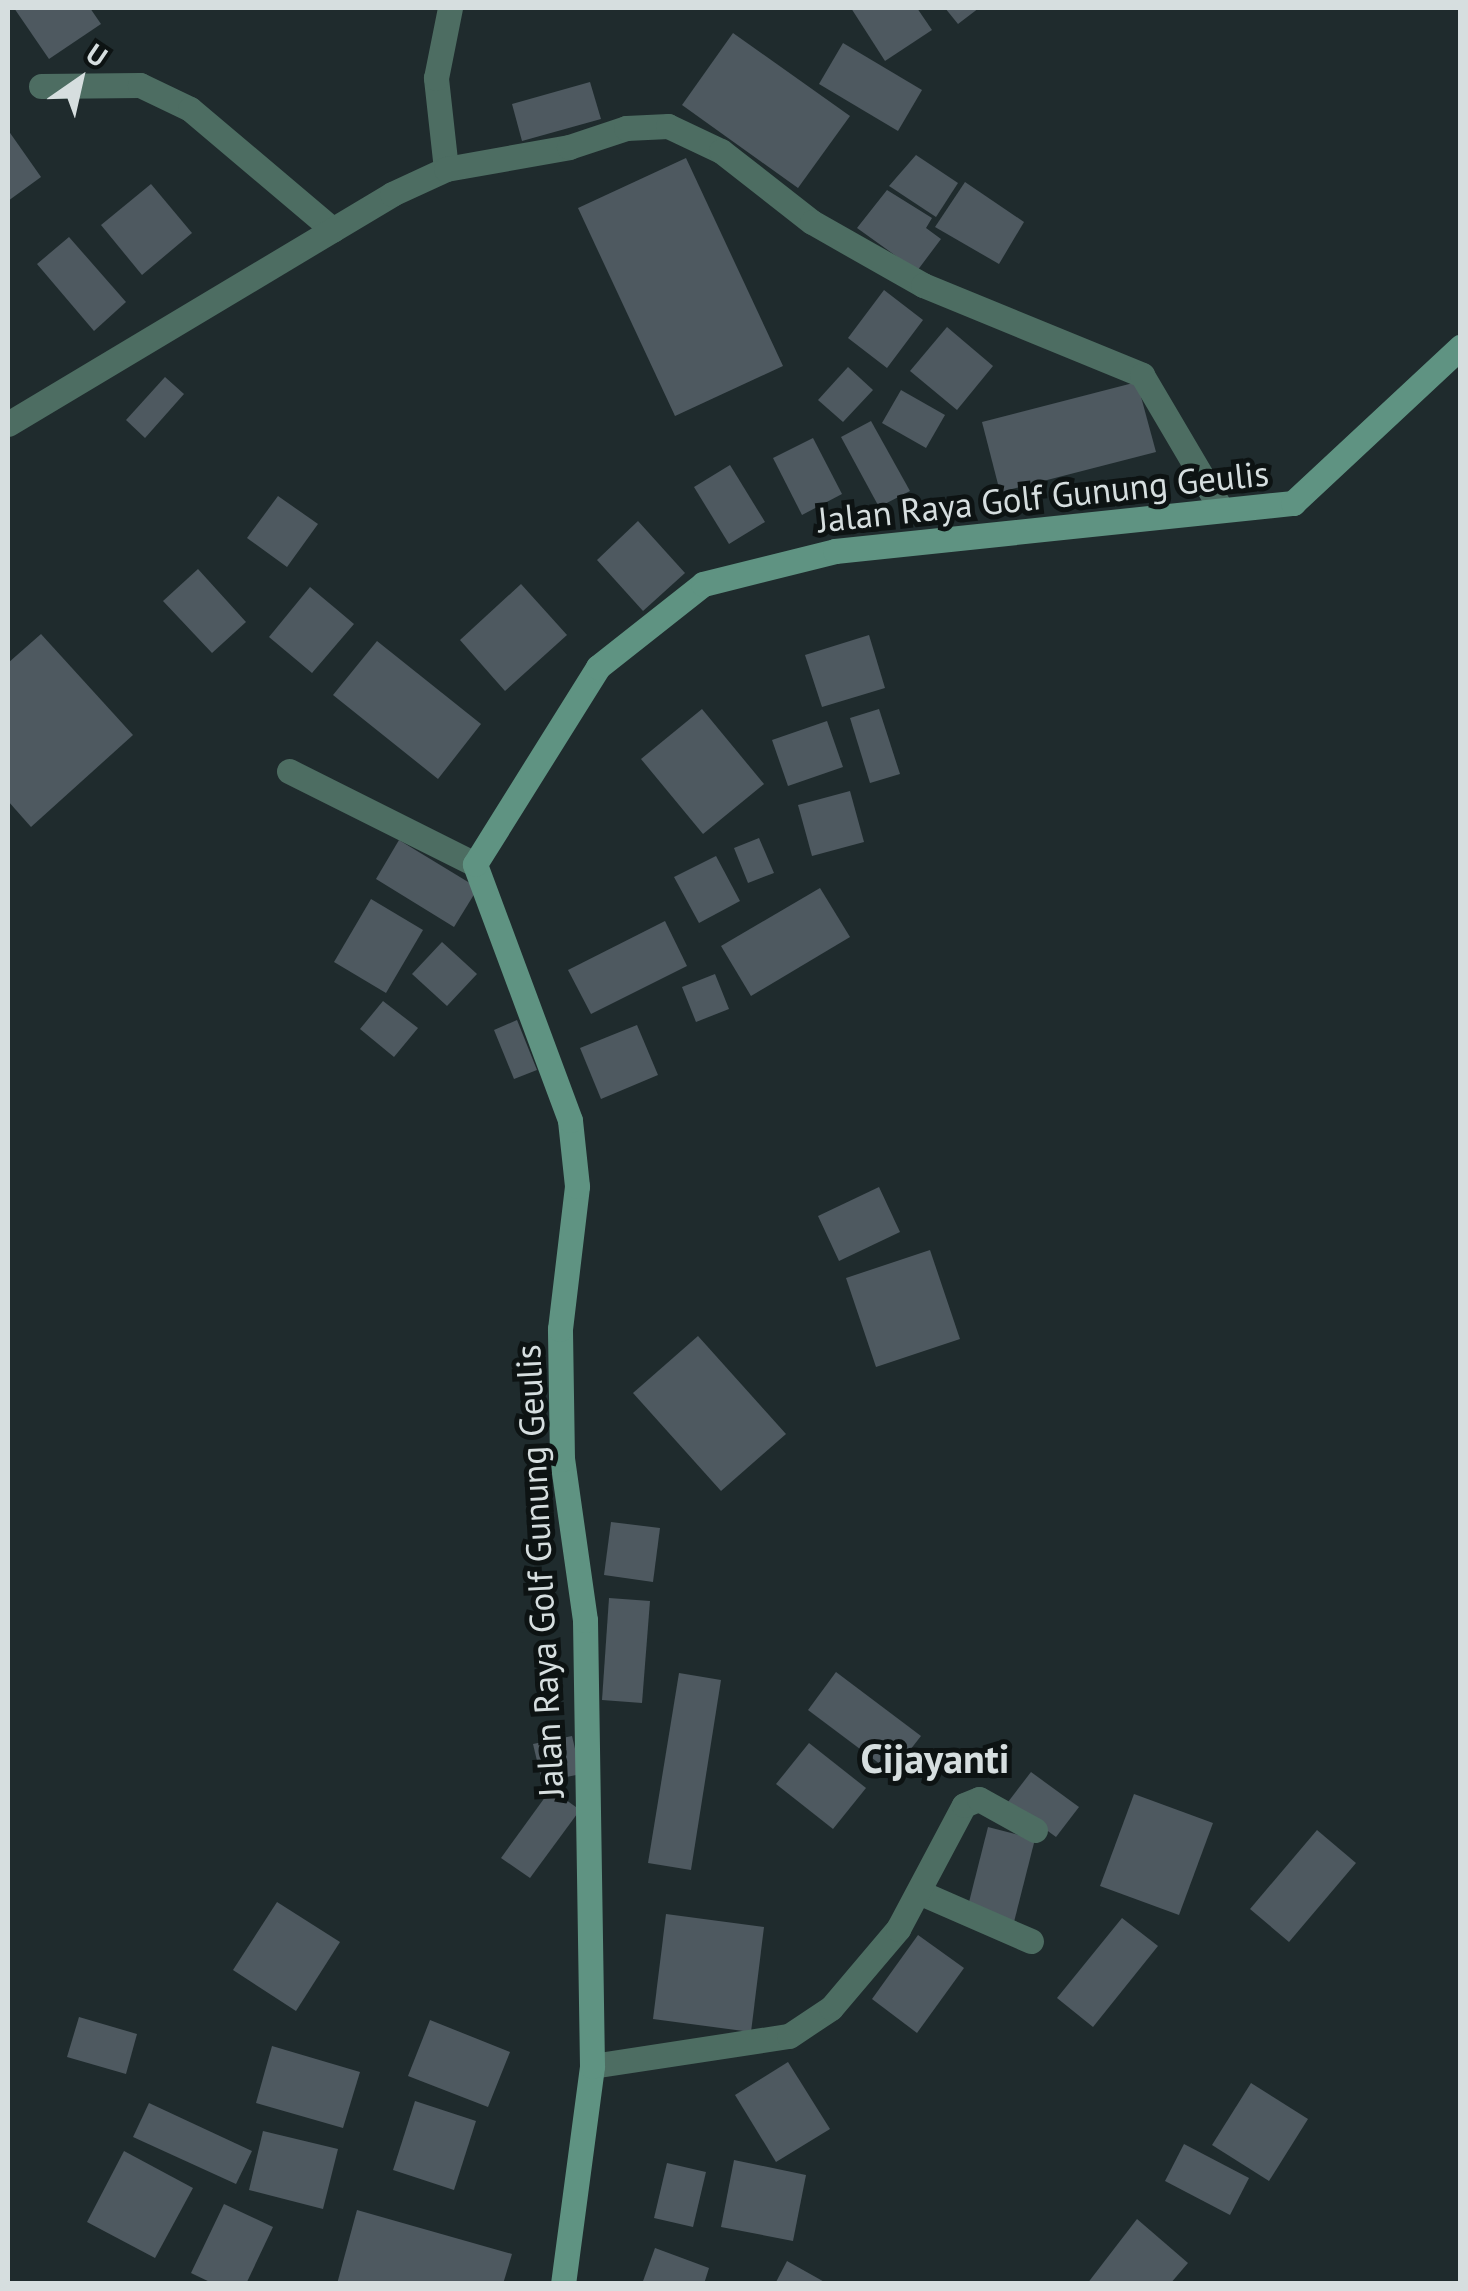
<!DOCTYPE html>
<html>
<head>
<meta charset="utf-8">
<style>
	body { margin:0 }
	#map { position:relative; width:1468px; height:2291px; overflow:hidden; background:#1f2b2d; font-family:"PT Sans",sans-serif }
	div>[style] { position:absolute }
	.building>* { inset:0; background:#4e5960 }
	.street>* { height:25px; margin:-12.5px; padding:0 12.5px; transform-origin:12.5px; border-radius:12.5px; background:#4d6d62 }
	.secondary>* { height:25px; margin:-12.5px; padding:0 12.5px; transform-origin:12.5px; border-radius:12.5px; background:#5f9382 }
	span { translate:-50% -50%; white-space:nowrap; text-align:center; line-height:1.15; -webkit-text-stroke:10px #0d1313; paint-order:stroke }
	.street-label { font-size:35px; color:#d6dedf }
	.quarter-label { font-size:40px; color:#d6dedf; font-weight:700 }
	.frame { position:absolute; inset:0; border:10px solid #d6dedf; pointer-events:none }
	.north { position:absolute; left:30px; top:30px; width:100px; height:100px; -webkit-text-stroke:8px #0d1313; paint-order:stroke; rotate:34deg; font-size:28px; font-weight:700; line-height:40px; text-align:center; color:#d6dedf }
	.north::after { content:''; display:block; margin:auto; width:35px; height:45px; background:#d6dedf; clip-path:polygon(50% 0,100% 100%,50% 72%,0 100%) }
</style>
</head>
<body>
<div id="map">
	<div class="building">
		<i style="clip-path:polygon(14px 8px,90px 8px,101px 24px,49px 59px)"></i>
		<i style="clip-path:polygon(851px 8px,917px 8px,932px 30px,885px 61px)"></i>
		<i style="clip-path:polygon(945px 8px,979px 8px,958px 24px)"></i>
		<i style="clip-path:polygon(733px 33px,850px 116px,798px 188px,682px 105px)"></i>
		<i style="clip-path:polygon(843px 43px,922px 90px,898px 131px,819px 84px)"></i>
		<i style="clip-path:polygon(590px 82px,601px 119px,522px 141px,512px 104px)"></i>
		<i style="clip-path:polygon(8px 130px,41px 177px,8px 201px)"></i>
		<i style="clip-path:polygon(916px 155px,958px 183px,936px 217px,889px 186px)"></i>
		<i style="clip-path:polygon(686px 158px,783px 366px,675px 416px,578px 208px)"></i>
		<i style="clip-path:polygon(965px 182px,1024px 222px,999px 264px,935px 227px)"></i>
		<i style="clip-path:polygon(151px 184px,192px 233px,142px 275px,101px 225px)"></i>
		<i style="clip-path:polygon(887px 190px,932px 218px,926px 228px,941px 239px,917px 271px,857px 228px)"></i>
		<i style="clip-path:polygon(69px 237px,126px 302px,94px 331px,37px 264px)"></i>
		<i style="clip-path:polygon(884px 290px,923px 320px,887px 368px,848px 338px)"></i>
		<i style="clip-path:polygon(947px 327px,993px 366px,957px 410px,910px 371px)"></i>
		<i style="clip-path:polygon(848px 367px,873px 390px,843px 422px,818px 400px)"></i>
		<i style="clip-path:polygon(165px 377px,184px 394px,145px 438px,126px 420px)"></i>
		<i style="clip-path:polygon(1137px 382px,1156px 452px,1000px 492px,982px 422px)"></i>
		<i style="clip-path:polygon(901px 390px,945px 415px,926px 448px,882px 423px)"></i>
		<i style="clip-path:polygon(871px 421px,910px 491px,879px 507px,841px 437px)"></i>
		<i style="clip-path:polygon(813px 438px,842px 494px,802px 515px,773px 458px)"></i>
		<i style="clip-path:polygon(730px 465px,765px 522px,729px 544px,694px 487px)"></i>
		<i style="clip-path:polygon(278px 496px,318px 524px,287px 567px,247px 538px)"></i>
		<i style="clip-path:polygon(638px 521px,685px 573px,643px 611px,597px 560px)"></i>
		<i style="clip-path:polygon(198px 569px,246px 622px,212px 653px,163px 601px)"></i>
		<i style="clip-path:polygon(521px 584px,567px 635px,505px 691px,460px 640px)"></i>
		<i style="clip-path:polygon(310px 587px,354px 624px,312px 673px,269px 637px)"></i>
		<i style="clip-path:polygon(41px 634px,133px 735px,31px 827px,8px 801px,8px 663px)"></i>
		<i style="clip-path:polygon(869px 635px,885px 688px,822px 707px,805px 655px)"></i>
		<i style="clip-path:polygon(377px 641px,481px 724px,438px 779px,333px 695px)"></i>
		<i style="clip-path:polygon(702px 709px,764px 784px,703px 834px,641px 759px)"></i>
		<i style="clip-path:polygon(879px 709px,900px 774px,870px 783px,850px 718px)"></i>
		<i style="clip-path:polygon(827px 721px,843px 767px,788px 786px,772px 740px)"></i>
		<i style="clip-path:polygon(850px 791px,864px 842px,812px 856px,798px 805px)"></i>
		<i style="clip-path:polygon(759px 838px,774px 873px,748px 883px,734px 848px)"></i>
		<i style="clip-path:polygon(399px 840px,478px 888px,454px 927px,376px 879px)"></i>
		<i style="clip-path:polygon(716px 856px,740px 901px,699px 923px,674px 877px)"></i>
		<i style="clip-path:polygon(820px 888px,850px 937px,751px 996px,721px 946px)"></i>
		<i style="clip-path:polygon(371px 899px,423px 930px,386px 993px,334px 962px)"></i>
		<i style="clip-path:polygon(665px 921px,687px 966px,591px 1014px,568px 970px)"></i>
		<i style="clip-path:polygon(442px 942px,477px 974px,447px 1006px,412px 974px)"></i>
		<i style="clip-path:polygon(715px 974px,729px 1009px,696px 1022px,682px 987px)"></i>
		<i style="clip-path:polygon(383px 1001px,418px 1028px,394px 1057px,360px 1029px)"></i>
		<i style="clip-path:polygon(517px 1020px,537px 1070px,514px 1079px,494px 1030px)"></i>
		<i style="clip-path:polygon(637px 1025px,658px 1075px,601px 1099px,580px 1048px)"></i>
		<i style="clip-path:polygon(879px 1187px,900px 1232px,839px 1261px,818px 1216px)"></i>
		<i style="clip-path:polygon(930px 1250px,960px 1339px,876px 1367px,846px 1278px)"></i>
		<i style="clip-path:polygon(698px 1336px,786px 1434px,721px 1491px,633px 1393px)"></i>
		<i style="clip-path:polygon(611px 1522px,660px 1528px,653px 1582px,604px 1575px)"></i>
		<i style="clip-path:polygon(609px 1598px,650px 1601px,642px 1703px,602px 1700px)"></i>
		<i style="clip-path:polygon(836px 1672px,921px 1736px,892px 1773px,808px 1710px)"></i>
		<i style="clip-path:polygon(679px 1673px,721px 1680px,691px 1870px,648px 1863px)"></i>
		<i style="clip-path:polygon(572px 1736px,581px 1774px,542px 1782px,533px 1744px)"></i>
		<i style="clip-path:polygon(809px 1743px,866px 1788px,833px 1829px,776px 1784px)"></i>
		<i style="clip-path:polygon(1031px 1772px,1079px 1807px,1056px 1837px,1008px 1802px)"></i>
		<i style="clip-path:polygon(551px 1789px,580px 1810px,530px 1878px,501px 1858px)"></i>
		<i style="clip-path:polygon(1134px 1794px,1213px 1823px,1179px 1915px,1100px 1886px)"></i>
		<i style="clip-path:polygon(988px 1827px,1035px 1839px,1014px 1922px,967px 1910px)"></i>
		<i style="clip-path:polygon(1317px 1830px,1356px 1863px,1289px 1942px,1250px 1909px)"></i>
		<i style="clip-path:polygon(277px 1902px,340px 1942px,296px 2011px,233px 1970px)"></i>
		<i style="clip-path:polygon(666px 1914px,764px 1927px,751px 2032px,653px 2019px)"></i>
		<i style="clip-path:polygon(1122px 1918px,1158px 1946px,1093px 2027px,1057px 1998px)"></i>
		<i style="clip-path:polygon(918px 1935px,964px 1968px,917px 2033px,872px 1999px)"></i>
		<i style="clip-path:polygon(79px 2017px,137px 2034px,126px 2074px,67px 2057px)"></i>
		<i style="clip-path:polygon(430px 2020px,510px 2052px,488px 2107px,408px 2076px)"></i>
		<i style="clip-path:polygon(272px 2046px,360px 2072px,343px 2128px,256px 2103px)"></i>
		<i style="clip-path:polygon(788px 2062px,830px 2129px,776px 2162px,735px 2095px)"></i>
		<i style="clip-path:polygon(1251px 2083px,1308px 2119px,1269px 2181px,1212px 2145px)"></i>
		<i style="clip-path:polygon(415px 2101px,476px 2121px,454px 2190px,393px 2170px)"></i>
		<i style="clip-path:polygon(149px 2103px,252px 2151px,236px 2184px,133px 2137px)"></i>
		<i style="clip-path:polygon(263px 2131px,338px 2149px,323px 2209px,249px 2190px)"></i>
		<i style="clip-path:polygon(1184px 2144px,1249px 2178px,1230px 2215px,1165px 2181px)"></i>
		<i style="clip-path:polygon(124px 2151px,193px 2188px,155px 2258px,87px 2222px)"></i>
		<i style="clip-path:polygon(734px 2160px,806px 2175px,793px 2241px,721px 2227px)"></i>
		<i style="clip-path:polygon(667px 2163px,706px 2172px,693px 2227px,654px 2218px)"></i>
		<i style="clip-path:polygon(224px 2204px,273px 2227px,246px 2284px,214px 2284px,191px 2273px)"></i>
		<i style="clip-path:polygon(357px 2210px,512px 2254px,503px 2284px,337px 2284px)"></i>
		<i style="clip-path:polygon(1137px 2219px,1188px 2263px,1170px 2284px,1087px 2284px)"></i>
		<i style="clip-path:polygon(655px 2248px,709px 2268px,704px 2284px,642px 2284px)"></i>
		<i style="clip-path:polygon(787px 2261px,828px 2284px,775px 2284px)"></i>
	</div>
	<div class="street">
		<i style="left:41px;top:86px;width:99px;rotate:-0.6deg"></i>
		<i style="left:140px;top:85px;width:55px;rotate:25.6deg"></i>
		<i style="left:190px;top:109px;width:187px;rotate:40.2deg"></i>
		<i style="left:446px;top:169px;width:92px;rotate:-96.3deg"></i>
		<i style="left:436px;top:78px;width:71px;rotate:-78.7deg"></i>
		<i style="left:8px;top:424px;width:448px;rotate:-30.9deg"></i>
		<i style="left:392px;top:194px;width:60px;rotate:-24.8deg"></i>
		<i style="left:446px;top:169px;width:125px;rotate:-10.1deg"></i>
		<i style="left:569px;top:147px;width:60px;rotate:-18.4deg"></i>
		<i style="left:626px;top:128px;width:42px;rotate:-2.7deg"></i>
		<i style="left:668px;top:126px;width:59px;rotate:25.3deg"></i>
		<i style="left:721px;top:151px;width:115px;rotate:38deg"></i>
		<i style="left:812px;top:222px;width:128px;rotate:29.6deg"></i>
		<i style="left:923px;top:285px;width:237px;rotate:22.3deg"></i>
		<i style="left:1142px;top:375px;width:156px;rotate:59.5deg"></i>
		<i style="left:289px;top:771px;width:208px;rotate:26.6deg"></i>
		<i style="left:921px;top:1893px;width:120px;rotate:23.6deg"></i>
		<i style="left:592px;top:2066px;width:199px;rotate:-8.7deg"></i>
		<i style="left:789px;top:2036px;width:50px;rotate:-33.7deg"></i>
		<i style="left:831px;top:2008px;width:104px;rotate:-49.7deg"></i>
		<i style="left:898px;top:1929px;width:140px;rotate:-62deg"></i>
		<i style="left:964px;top:1805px;width:16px;rotate:-22deg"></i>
		<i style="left:979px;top:1799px;width:64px;rotate:29deg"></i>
	</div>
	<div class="secondary">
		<i style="left:563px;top:2284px;width:220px;rotate:-82.4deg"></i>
		<i style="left:592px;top:2066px;width:446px;rotate:-90.9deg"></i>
		<i style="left:585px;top:1620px;width:163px;rotate:-98.1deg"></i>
		<i style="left:562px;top:1459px;width:130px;rotate:-90.9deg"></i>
		<i style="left:560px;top:1329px;width:144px;rotate:-83.2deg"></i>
		<i style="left:577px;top:1186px;width:66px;rotate:-96.1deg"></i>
		<i style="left:570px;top:1120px;width:273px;rotate:-110.4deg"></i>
		<i style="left:475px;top:864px;width:232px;rotate:-58deg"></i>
		<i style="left:598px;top:667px;width:134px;rotate:-38.3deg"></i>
		<i style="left:703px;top:584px;width:136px;rotate:-14deg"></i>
		<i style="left:835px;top:551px;width:461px;rotate:-6deg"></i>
		<i style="left:1293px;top:503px;width:229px;rotate:-43deg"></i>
	</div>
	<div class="street-label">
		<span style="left:1043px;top:496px;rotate:-6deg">Jalan Raya Golf Gunung Geulis</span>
		<span style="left:539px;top:1571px;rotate:-93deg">Jalan Raya Golf Gunung Geulis</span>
	</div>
	<div class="quarter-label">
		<span style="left:935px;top:1758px">Cijayanti</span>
	</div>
	<div class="frame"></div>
	<div class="north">U</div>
</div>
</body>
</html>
